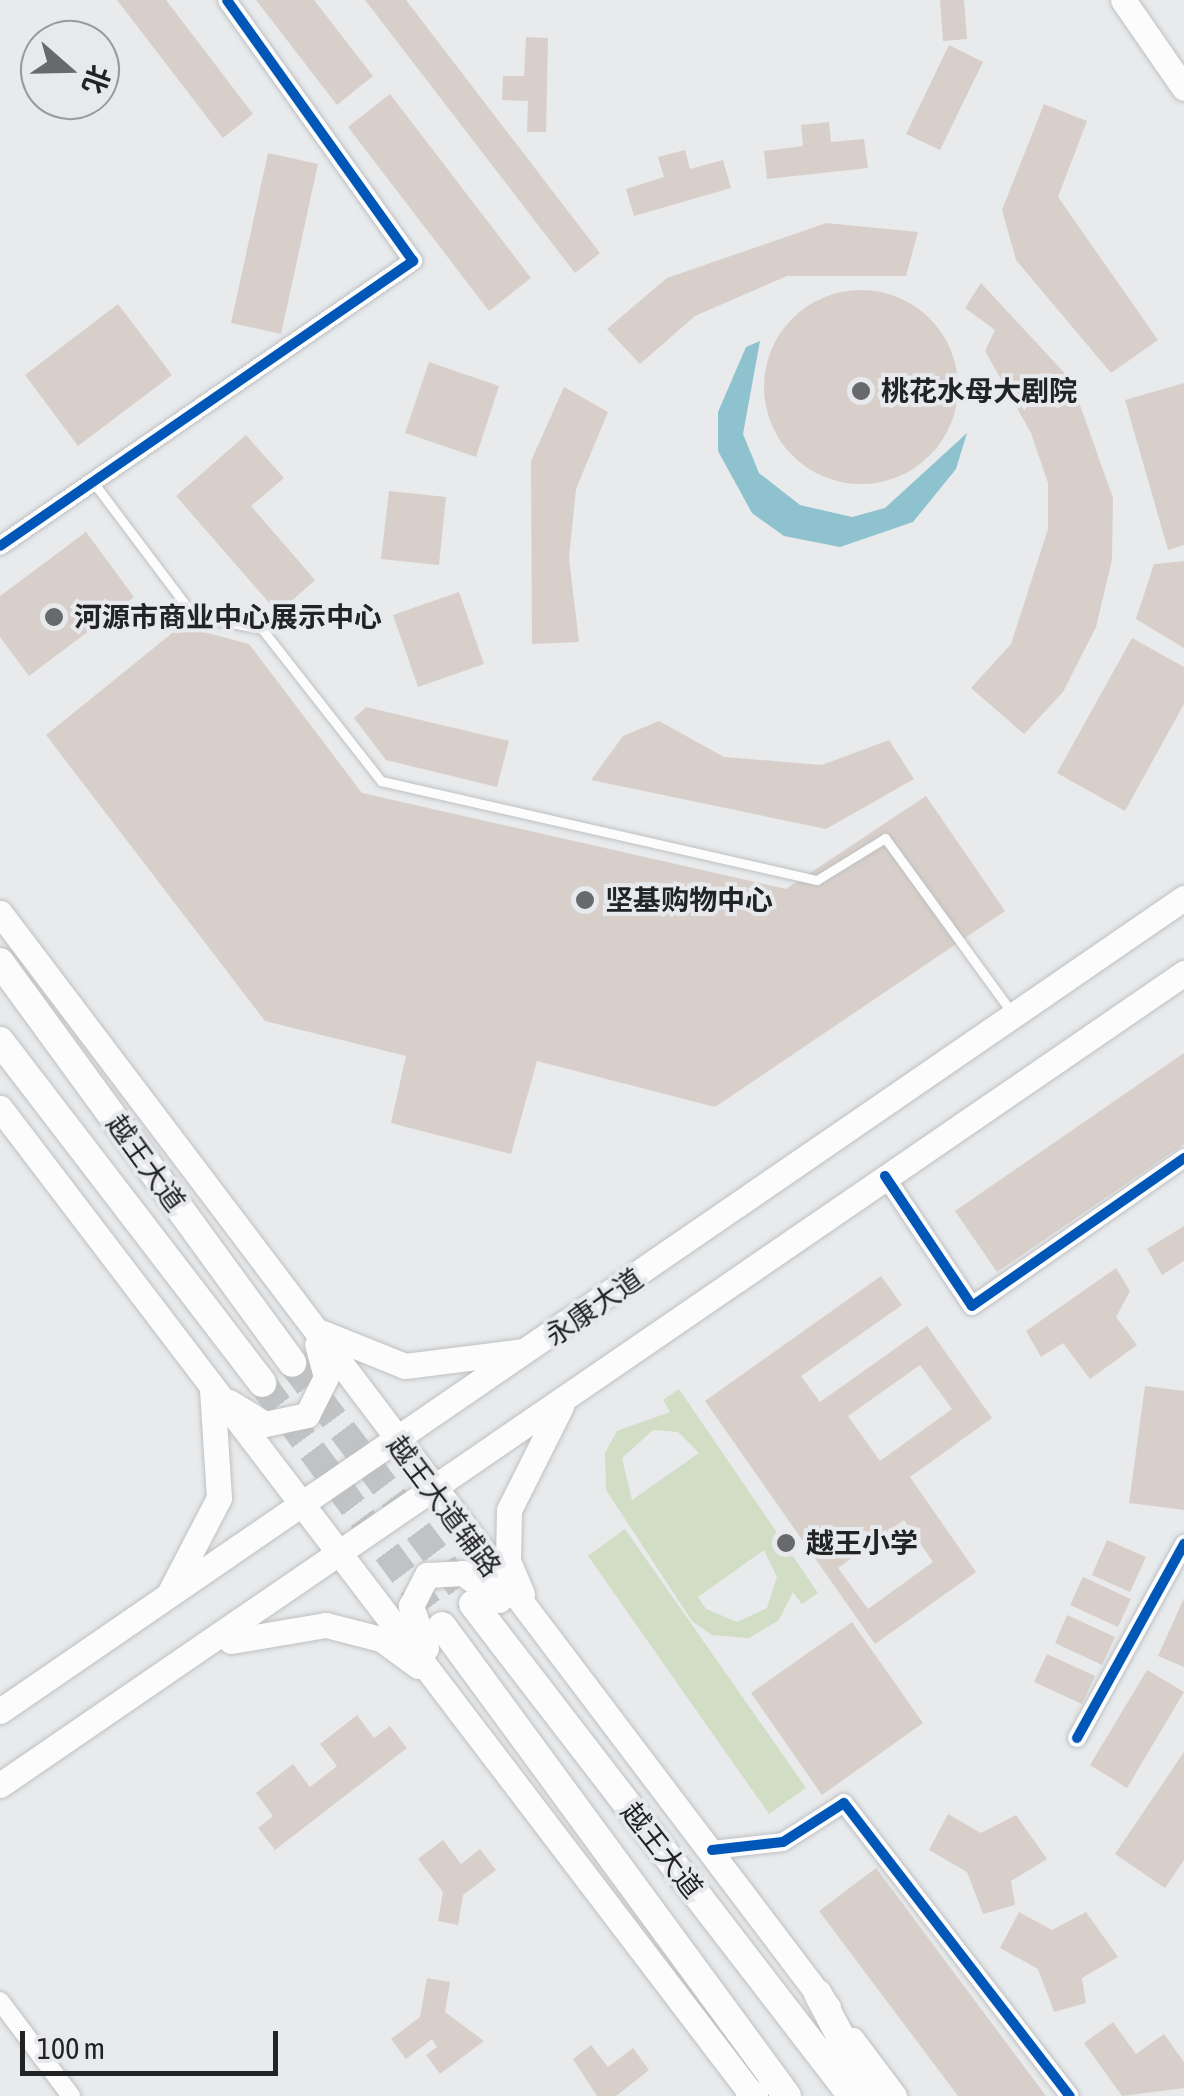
<!DOCTYPE html>
<html>
<head>
<meta charset="utf-8">
<style>
	body { margin:0 }
	#map { position:relative; width:1184px; height:2096px; overflow:hidden; background:#e8eaec; font-family:"Asap Condensed","Noto Sans SC",sans-serif }
	div>[style] { position:absolute }
	.green>* { inset:0; background:#d1ddc5 }
	.water>* { inset:0; background:#8fc2cf }
	.building>* { inset:0; background:#d9cfca }
	.round { border-radius:50% }
	.primary-tunnel>* { height:28px; margin-top:-14px; transform-origin:0; background:repeating-linear-gradient(90deg,#c0c2c4 0 28px,transparent 0 42px) }
	.roads { filter:drop-shadow(0 0 2px #bfc0c1) drop-shadow(0 0 2px #bfc0c1) }
	.lane>* { height:9px; margin:-4.5px; padding:0 4.5px; transform-origin:4.5px; border-radius:4.5px; background:#fcfcfc }
	.street>* { height:18px; margin:-9px; padding:0 9px; transform-origin:9px; border-radius:9px; background:#fcfcfc }
	.secondary>* { height:25px; margin:-12.5px; padding:0 12.5px; transform-origin:12.5px; border-radius:12.5px; background:#fcfcfc }
	.primary>* { height:28px; margin:-14px; padding:0 14px; transform-origin:14px; border-radius:14px; background:#fcfcfc }
	.cycleway>* { height:10px; margin:-5px; padding:0 5px; transform-origin:5px; border-radius:5px; background:#0057b8 }
	.dots>* { width:28px; height:28px; translate:-50% -50%; box-sizing:border-box; border:5px solid #e7e9ed; border-radius:50% }
	span { translate:-50% -50%; white-space:nowrap; text-align:center; line-height:1.15; -webkit-text-stroke:8px #e7e9ed; paint-order:stroke }
	.poi-label { font-size:28px; color:#222324; font-weight:700 }
	.left { translate:0 -50%; text-align:left }
	.street-label { font-size:28px; color:#222324 }
	.north { position:absolute; left:20px; top:20px; width:100px; height:100px; box-sizing:border-box; background:#e7e9ed; border:2px solid #989a9d; border-radius:50%; rotate:110deg; font-size:28px; font-weight:700; line-height:40px; text-align:center; color:#222324 }
	.north::after { content:''; display:block; margin:auto; width:35px; height:45px; background:#67696a; clip-path:polygon(50% 0,100% 100%,50% 72%,0 100%) }
	.scale { position:absolute; left:20px; top:2031px; width:258px; height:45px; box-sizing:border-box; border:5px solid #222324; border-top:0; padding-left:12px; font-size:30px; line-height:35px; white-space:nowrap; color:#222324; -webkit-text-stroke:8px #e7e9ed; paint-order:stroke }
</style>
</head>
<body>
<div id="map">
	<div class="green">
		<i style="clip-path:polygon(evenodd,679px 1389px,818px 1593px,802px 1604px,793px 1592px,779px 1620px,749px 1638px,712px 1635px,692px 1621px,606px 1490px,605px 1453px,617px 1431px,670px 1412px,663px 1400px,679px 1389px,653px 1430px,678px 1432px,699px 1453px,632px 1500px,622px 1458px,653px 1430px,679px 1389px,764px 1550px,777px 1577px,767px 1608px,737px 1622px,706px 1609px,698px 1597px,764px 1550px)"></i>
		<i style="clip-path:polygon(625px 1529px,806px 1788px,769px 1814px,588px 1556px)"></i>
	</div>
	<div class="water">
		<i style="clip-path:polygon(760px 341px,743px 434px,759px 473px,800px 505px,852px 517px,885px 508px,967px 433px,956px 469px,913px 522px,840px 547px,784px 536px,752px 513px,718px 451px,718px 412px,746px 347px)"></i>
	</div>
	<div class="building">
		<i style="clip-path:polygon(117px 0,166px 0,253px 114px,223px 138px)"></i>
		<i style="clip-path:polygon(256px 0,314px 0,373px 76px,337px 105px)"></i>
		<i style="clip-path:polygon(365px 0,406px 0,600px 253px,575px 273px)"></i>
		<i style="clip-path:polygon(940px 0,964px 0,967px 39px,943px 41px)"></i>
		<i style="clip-path:polygon(526px 37px,548px 38px,546px 132px,527px 132px,528px 101px,502px 100px,503px 76px,524px 76px)"></i>
		<i style="clip-path:polygon(949px 45px,983px 62px,940px 150px,906px 134px)"></i>
		<i style="clip-path:polygon(390px 94px,531px 278px,489px 311px,348px 127px)"></i>
		<i style="clip-path:polygon(1044px 104px,1087px 121px,1058px 197px,1158px 340px,1111px 373px,1016px 260px,1002px 210px)"></i>
		<i style="clip-path:polygon(829px 122px,831px 142px,864px 139px,868px 168px,767px 179px,764px 151px,803px 146px,801px 125px)"></i>
		<i style="clip-path:polygon(685px 150px,690px 169px,723px 160px,731px 188px,634px 216px,626px 189px,664px 177px,658px 157px)"></i>
		<i style="clip-path:polygon(268px 153px,318px 164px,281px 334px,231px 323px)"></i>
		<i style="clip-path:polygon(826px 223px,918px 232px,906px 276px,787px 276px,695px 316px,640px 364px,607px 329px,667px 278px)"></i>
		<i style="clip-path:polygon(981px 283px,1071px 380px,1113px 498px,1112px 560px,1096px 627px,1063px 692px,1024px 734px,971px 688px,1011px 644px,1048px 529px,1048px 483px,1031px 433px,985px 351px,995px 330px,965px 308px)"></i>
		<i class="round" style="left:764px;top:290px;width:194px;height:194px"></i>
		<i style="clip-path:polygon(118px 304px,172px 375px,78px 446px,25px 375px)"></i>
		<i style="clip-path:polygon(429px 362px,499px 386px,476px 457px,405px 433px)"></i>
		<i style="clip-path:polygon(1184px 383px,1184px 545px,1168px 550px,1125px 400px)"></i>
		<i style="clip-path:polygon(564px 387px,608px 412px,576px 489px,569px 558px,579px 642px,532px 644px,531px 461px)"></i>
		<i style="clip-path:polygon(246px 435px,284px 478px,251px 506px,315px 580px,278px 613px,176px 496px)"></i>
		<i style="clip-path:polygon(389px 491px,446px 497px,439px 565px,381px 559px)"></i>
		<i style="clip-path:polygon(86px 532px,134px 597px,29px 676px,0 637px,0 596px)"></i>
		<i style="clip-path:polygon(1184px 561px,1184px 648px,1136px 619px,1154px 564px)"></i>
		<i style="clip-path:polygon(459px 592px,484px 664px,418px 687px,393px 615px)"></i>
		<i style="clip-path:polygon(181px 626px,249px 644px,362px 793px,786px 889px,926px 796px,1005px 911px,715px 1107px,537px 1061px,511px 1154px,391px 1123px,406px 1056px,265px 1021px,46px 735px)"></i>
		<i style="clip-path:polygon(1132px 638px,1184px 667px,1184px 704px,1125px 811px,1057px 773px)"></i>
		<i style="clip-path:polygon(366px 707px,509px 741px,497px 787px,386px 760px,354px 718px)"></i>
		<i style="clip-path:polygon(659px 721px,724px 757px,822px 765px,889px 740px,914px 779px,826px 829px,591px 780px,623px 736px)"></i>
		<i style="clip-path:polygon(1184px 1053px,1184px 1144px,997px 1272px,955px 1211px)"></i>
		<i style="clip-path:polygon(1184px 1226px,1184px 1261px,1162px 1275px,1147px 1249px)"></i>
		<i style="clip-path:polygon(1116px 1268px,1130px 1291px,1116px 1317px,1137px 1345px,1090px 1379px,1063px 1343px,1041px 1357px,1026px 1331px)"></i>
		<i style="clip-path:polygon(evenodd,881px 1276px,902px 1305px,801px 1376px,820px 1402px,927px 1326px,992px 1418px,910px 1477px,976px 1572px,875px 1644px,705px 1401px,881px 1276px,920px 1365px,952px 1409px,880px 1461px,848px 1416px,920px 1365px,881px 1276px,904px 1520px,933px 1562px,868px 1609px,838px 1568px,904px 1520px)"></i>
		<i style="clip-path:polygon(1145px 1386px,1184px 1391px,1184px 1510px,1129px 1503px)"></i>
		<i style="clip-path:polygon(1107px 1540px,1146px 1557px,1130px 1592px,1092px 1575px)"></i>
		<i style="clip-path:polygon(1083px 1577px,1131px 1599px,1118px 1627px,1070px 1605px)"></i>
		<i style="clip-path:polygon(1184px 1598px,1184px 1667px,1158px 1656px)"></i>
		<i style="clip-path:polygon(1067px 1615px,1115px 1637px,1102px 1665px,1055px 1643px)"></i>
		<i style="clip-path:polygon(852px 1622px,923px 1723px,822px 1795px,751px 1693px)"></i>
		<i style="clip-path:polygon(1047px 1654px,1095px 1676px,1082px 1704px,1034px 1682px)"></i>
		<i style="clip-path:polygon(1147px 1670px,1184px 1692px,1127px 1788px,1090px 1765px)"></i>
		<i style="clip-path:polygon(357px 1715px,374px 1738px,390px 1726px,407px 1748px,275px 1850px,258px 1828px,273px 1816px,256px 1793px,293px 1764px,310px 1787px,337px 1766px,320px 1744px)"></i>
		<i style="clip-path:polygon(1184px 1752px,1184px 1860px,1165px 1888px,1115px 1854px)"></i>
		<i style="clip-path:polygon(948px 1814px,981px 1833px,1016px 1815px,1047px 1859px,1011px 1881px,1015px 1905px,983px 1914px,967px 1872px,929px 1850px)"></i>
		<i style="clip-path:polygon(443px 1840px,461px 1864px,480px 1849px,496px 1870px,463px 1895px,458px 1925px,438px 1921px,443px 1892px,418px 1859px)"></i>
		<i style="clip-path:polygon(876px 1868px,1046px 2096px,958px 2096px,819px 1911px)"></i>
		<i style="clip-path:polygon(1019px 1912px,1052px 1930px,1086px 1912px,1118px 1957px,1082px 1978px,1086px 2003px,1054px 2012px,1038px 1969px,1000px 1948px)"></i>
		<i style="clip-path:polygon(427px 1978px,450px 1982px,445px 2012px,484px 2041px,440px 2074px,426px 2055px,437px 2047px,432px 2039px,406px 2059px,391px 2039px,420px 2017px)"></i>
		<i style="clip-path:polygon(1113px 2022px,1136px 2054px,1164px 2034px,1184px 2062px,1184px 2088px,1122px 2096px,1084px 2043px)"></i>
		<i style="clip-path:polygon(591px 2045px,608px 2067px,633px 2048px,649px 2070px,616px 2096px,597px 2096px,573px 2059px)"></i>
	</div>
	<div class="primary-tunnel">
		<i style="left:292px;top:1363px;width:301px;rotate:53.1deg"></i>
		<i style="left:262px;top:1383px;width:302px;rotate:53.5deg"></i>
	</div>
	<div class="roads">
		<div class="lane">
			<i style="left:93px;top:482px;width:168px;rotate:53deg"></i>
			<i style="left:194px;top:616px;width:69px;rotate:10.8deg"></i>
			<i style="left:262px;top:629px;width:193px;rotate:51.9deg"></i>
			<i style="left:381px;top:781px;width:447px;rotate:12.8deg"></i>
			<i style="left:817px;top:880px;width:80px;rotate:-31.7deg"></i>
			<i style="left:885px;top:838px;width:218px;rotate:54deg"></i>
		</div>
		<div class="street">
			<i style="left:0;top:546px;width:502px;rotate:-34.61deg"></i>
			<i style="left:413px;top:261px;width:320px;rotate:-125.5deg"></i>
			<i style="left:885px;top:1176px;width:156px;rotate:56.2deg"></i>
			<i style="left:972px;top:1306px;width:259px;rotate:-34.9deg"></i>
			<i style="left:1077px;top:1738px;width:222px;rotate:-61.1deg"></i>
			<i style="left:712px;top:1850px;width:71px;rotate:-6.4deg"></i>
			<i style="left:783px;top:1842px;width:72px;rotate:-32.6deg"></i>
			<i style="left:844px;top:1803px;width:370px;rotate:52.4deg"></i>
			<i style="left:0;top:2001px;width:119px;rotate:53.2deg"></i>
		</div>
		<div class="secondary">
			<i style="left:1123px;top:0;width:107px;rotate:55.3deg"></i>
			<i style="left:0;top:913px;width:1372px;rotate:52.88deg"></i>
			<i style="left:0;top:1108px;width:1242px;rotate:52.69deg"></i>
			<i style="left:323px;top:1333px;width:88px;rotate:21.9deg"></i>
			<i style="left:405px;top:1366px;width:120px;rotate:-7.2deg"></i>
			<i style="left:229px;top:1402px;width:42px;rotate:31.4deg"></i>
			<i style="left:265px;top:1424px;width:43px;rotate:-12.1deg"></i>
			<i style="left:307px;top:1415px;width:42px;rotate:-63.4deg"></i>
			<i style="left:326px;top:1377px;width:34px;rotate:-105deg"></i>
			<i style="left:170px;top:1592px;width:106px;rotate:-62.5deg"></i>
			<i style="left:219px;top:1498px;width:107px;rotate:-93.7deg"></i>
			<i style="left:522px;top:1594px;width:36px;rotate:-113deg"></i>
			<i style="left:508px;top:1561px;width:51px;rotate:-88.9deg"></i>
			<i style="left:509px;top:1510px;width:116px;rotate:-63.4deg"></i>
			<i style="left:231px;top:1641px;width:96px;rotate:-9.6deg"></i>
			<i style="left:326px;top:1625px;width:57px;rotate:14.3deg"></i>
			<i style="left:381px;top:1639px;width:46px;rotate:36.1deg"></i>
			<i style="left:426px;top:1648px;width:45px;rotate:-109.7deg"></i>
			<i style="left:411px;top:1606px;width:35px;rotate:-63deg"></i>
			<i style="left:427px;top:1575px;width:36px;rotate:-3deg"></i>
			<i style="left:463px;top:1573px;width:45px;rotate:36.9deg"></i>
			<i style="left:0;top:1711px;width:1436px;rotate:-34.48deg"></i>
			<i style="left:0;top:1785px;width:1436px;rotate:-34.44deg"></i>
			<i style="left:852px;top:2040px;width:70px;rotate:53.1deg"></i>
		</div>
		<div class="primary">
			<i style="left:0;top:962px;width:496px;rotate:53.9deg"></i>
			<i style="left:0;top:1041px;width:431px;rotate:52.5deg"></i>
			<i style="left:473px;top:1604px;width:621px;rotate:52.39deg"></i>
			<i style="left:442px;top:1626px;width:583px;rotate:53.72deg"></i>
			<i style="left:818px;top:1994px;width:115px;rotate:62.1deg"></i>
			<i style="left:750px;top:2093px;width:5px;rotate:37deg"></i>
		</div>
	</div>
	<div class="cycleway">
		<i style="left:0;top:546px;width:502px;rotate:-34.61deg"></i>
		<i style="left:413px;top:261px;width:320px;rotate:-125.5deg"></i>
		<i style="left:885px;top:1176px;width:156px;rotate:56.2deg"></i>
		<i style="left:972px;top:1306px;width:259px;rotate:-34.9deg"></i>
		<i style="left:1077px;top:1738px;width:222px;rotate:-61.1deg"></i>
		<i style="left:712px;top:1850px;width:71px;rotate:-6.4deg"></i>
		<i style="left:783px;top:1842px;width:72px;rotate:-32.6deg"></i>
		<i style="left:844px;top:1803px;width:370px;rotate:52.4deg"></i>
	</div>
	<div class="dots">
		<i style="left:861px;top:391px;background:#67696a"></i>
		<i style="left:54px;top:617px;background:#67696a"></i>
		<i style="left:585px;top:900px;background:#67696a"></i>
		<i style="left:786px;top:1543px;background:#67696a"></i>
	</div>
	<div class="poi-label">
		<span class="left" style="left:881px;top:391px">桃花水母大剧院</span>
		<span class="left" style="left:74px;top:617px">河源市商业中心展示中心</span>
		<span class="left" style="left:605px;top:900px">坚基购物中心</span>
		<span class="left" style="left:806px;top:1543px">越王小学</span>
	</div>
	<div class="street-label">
		<span style="left:146px;top:1163px;rotate:54deg">越王大道</span>
		<span style="left:594px;top:1307px;rotate:-35deg">永康大道</span>
		<span style="left:444px;top:1506px;rotate:53deg">越王大道辅路</span>
		<span style="left:662px;top:1850px;rotate:52deg">越王大道</span>
	</div>
	<div class="north">北</div>
	<div class="scale">100 m</div>
</div>
</body>
</html>
